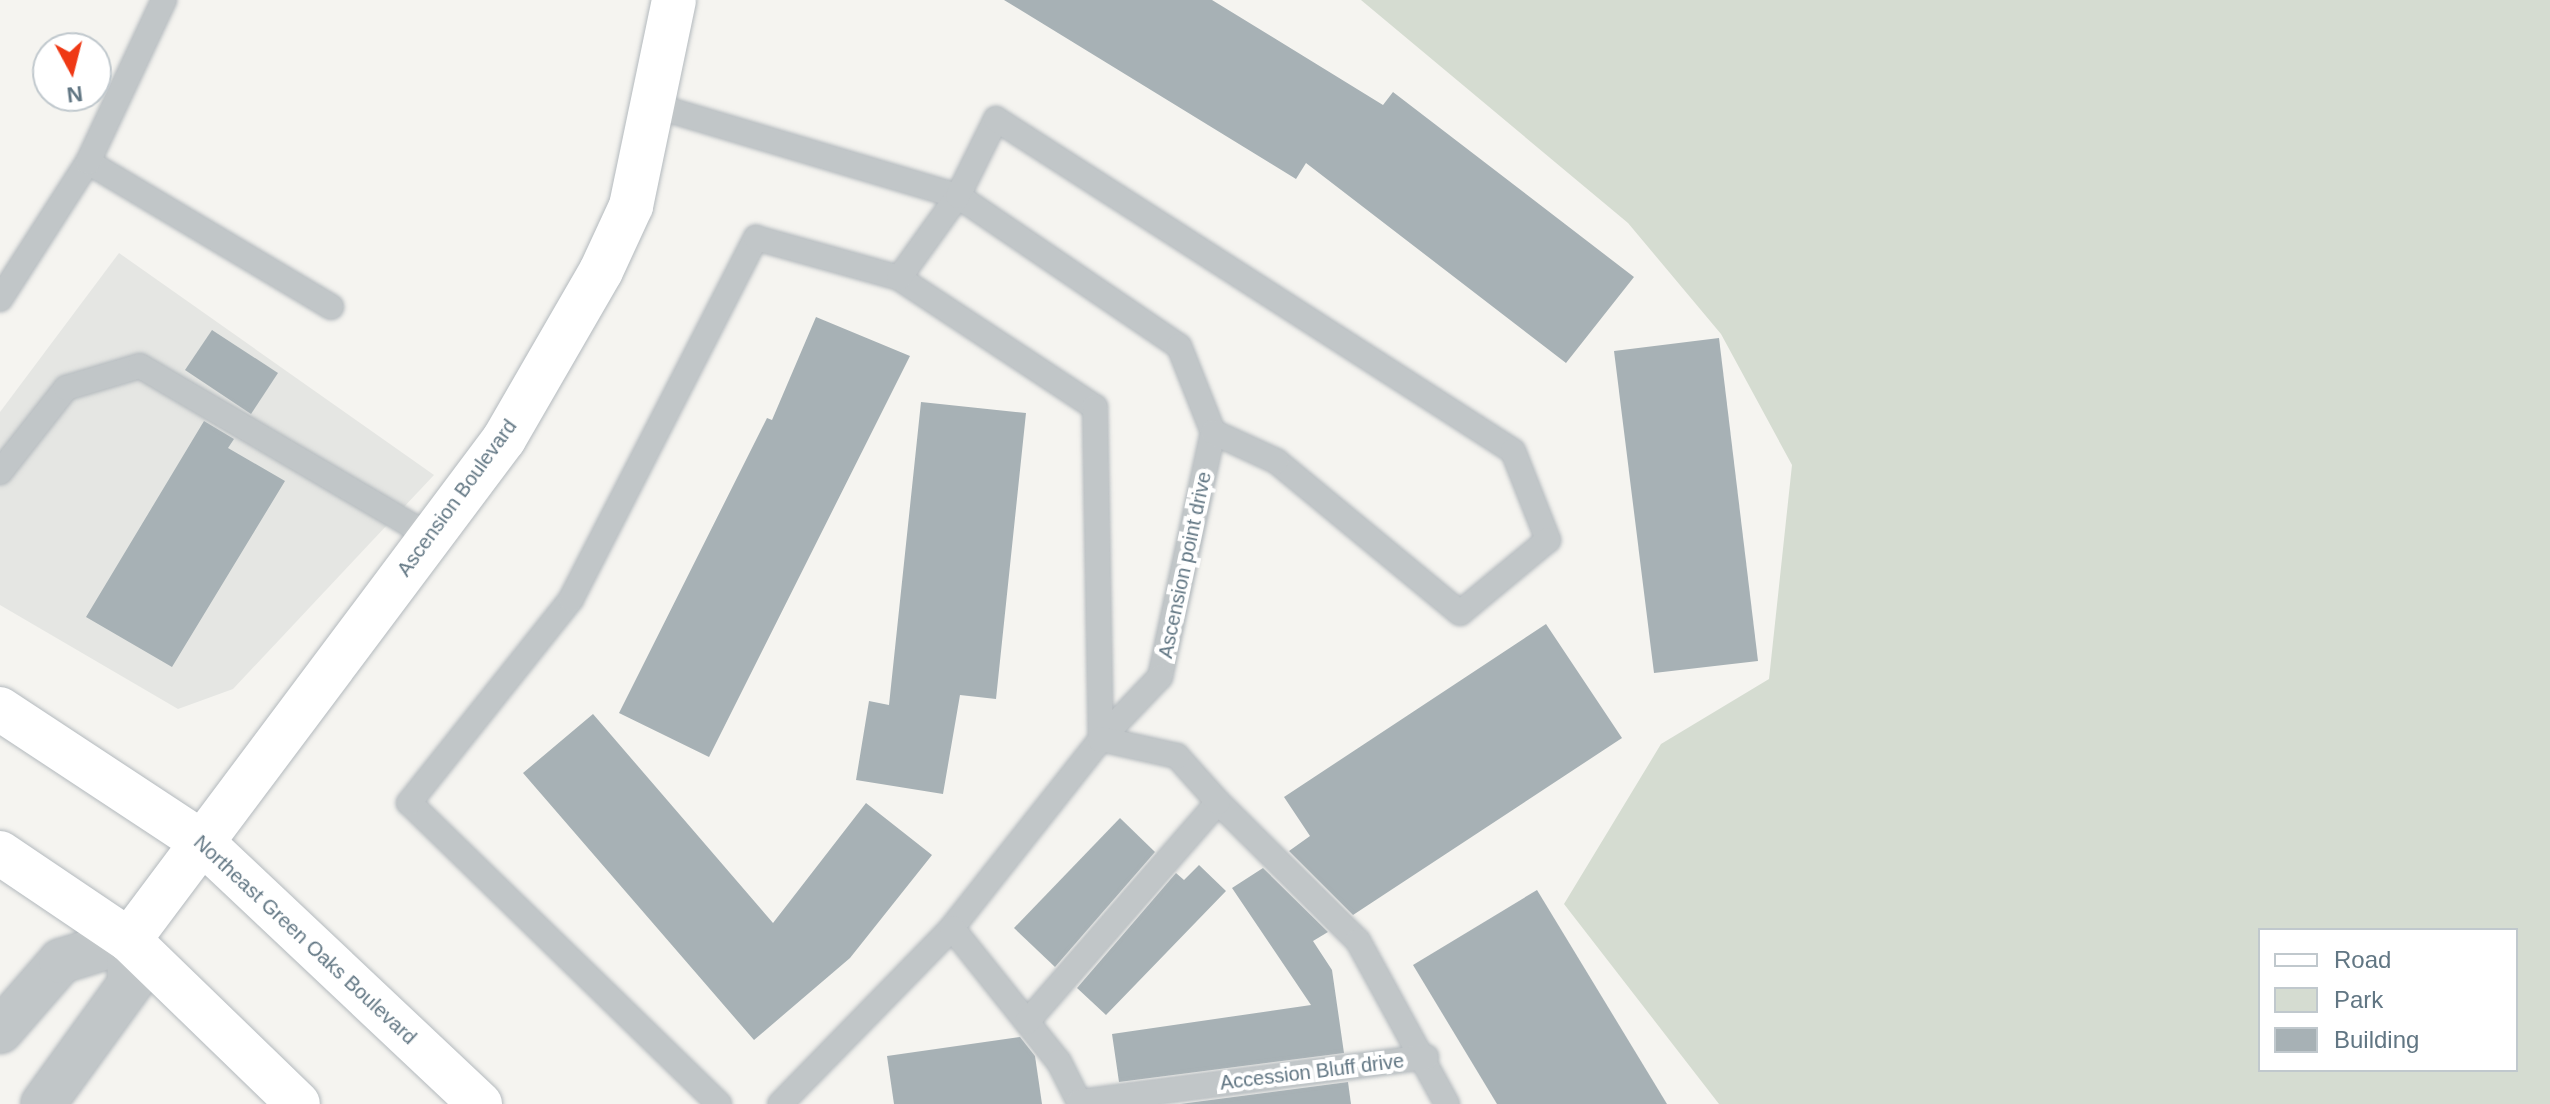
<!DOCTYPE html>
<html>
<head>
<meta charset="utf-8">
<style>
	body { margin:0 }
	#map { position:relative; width:2550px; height:1104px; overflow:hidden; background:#f5f4f0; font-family:Arial,sans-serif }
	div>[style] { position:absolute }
	.built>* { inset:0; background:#e5e6e3 }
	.green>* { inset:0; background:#d5dcd1 }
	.building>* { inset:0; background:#a7b1b5 }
	.roads { filter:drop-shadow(0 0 2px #b3b9bd) drop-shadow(0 0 2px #b3b9bd) }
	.lane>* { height:24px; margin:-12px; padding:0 12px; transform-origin:12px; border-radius:12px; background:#c1c6c8 }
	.street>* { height:44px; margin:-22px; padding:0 22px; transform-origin:22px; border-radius:22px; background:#c1c6c8 }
	.secondary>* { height:44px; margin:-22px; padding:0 22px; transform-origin:22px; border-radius:22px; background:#fff }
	span { translate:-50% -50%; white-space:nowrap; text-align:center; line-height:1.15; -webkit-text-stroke:8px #fff; paint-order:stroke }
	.street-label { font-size:20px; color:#617683 }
	.legend { position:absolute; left:2258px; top:928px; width:260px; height:144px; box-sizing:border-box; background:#fff; border:2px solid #c0c8cd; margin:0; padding:10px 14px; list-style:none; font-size:24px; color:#617683 }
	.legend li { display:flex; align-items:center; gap:16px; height:40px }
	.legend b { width:40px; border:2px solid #c0c8cd }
	.north { position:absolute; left:32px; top:32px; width:80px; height:80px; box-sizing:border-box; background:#fff; border:2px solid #c0c8cd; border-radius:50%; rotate:173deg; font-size:22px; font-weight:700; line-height:32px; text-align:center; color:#617683 }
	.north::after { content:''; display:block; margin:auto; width:28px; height:36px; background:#ef3915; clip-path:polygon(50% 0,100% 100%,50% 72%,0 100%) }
</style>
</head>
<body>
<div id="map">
	<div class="built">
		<i style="clip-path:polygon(119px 253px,434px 475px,233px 689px,178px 709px,0 605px,0 412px)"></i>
	</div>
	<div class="green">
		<i style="clip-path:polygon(evenodd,1361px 0,2550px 0,2550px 1104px,1719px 1104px,1564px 904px,1661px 744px,1769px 679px,1792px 465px,1721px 334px,1628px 223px,1361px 0,2260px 930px,2516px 930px,2516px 1070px,2260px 1070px,2260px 930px)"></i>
	</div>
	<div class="building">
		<i style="clip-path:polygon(1004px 0,1212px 0,1383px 105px,1393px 92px,1634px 277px,1566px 363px,1306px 163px,1296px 179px)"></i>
		<i style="clip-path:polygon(816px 317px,910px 356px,709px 757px,619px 713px,767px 418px,772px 420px)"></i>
		<i style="clip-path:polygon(212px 330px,278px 373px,251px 414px,185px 370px)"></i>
		<i style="clip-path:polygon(1719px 338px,1758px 661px,1654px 673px,1614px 351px)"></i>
		<i style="clip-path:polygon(921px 402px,1026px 413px,996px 699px,960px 695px,943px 794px,856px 780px,869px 701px,889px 705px)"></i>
		<i style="clip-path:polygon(204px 421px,234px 439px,228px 448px,285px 481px,172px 667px,86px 617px)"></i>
		<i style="clip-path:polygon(1546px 624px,1622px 738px,1353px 915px,1289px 851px,1310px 836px,1284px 797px)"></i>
		<i style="clip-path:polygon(593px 714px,773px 923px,866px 803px,932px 855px,850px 958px,754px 1040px,523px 773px)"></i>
		<i style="clip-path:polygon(1120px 818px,1155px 852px,1055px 967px,1014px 928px)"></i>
		<i style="clip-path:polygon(1199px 865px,1226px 891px,1106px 1015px,1077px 988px,1176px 873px,1184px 880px)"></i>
		<i style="clip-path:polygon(1263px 868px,1328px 932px,1313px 941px,1332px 970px,1344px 1053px,1119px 1082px,1112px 1034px,1311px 1005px,1232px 888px)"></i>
		<i style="clip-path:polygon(1537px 890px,1667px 1104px,1497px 1104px,1413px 965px)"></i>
		<i style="clip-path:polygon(1020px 1037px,1035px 1056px,1042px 1104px,894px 1104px,887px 1056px)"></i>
		<i style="clip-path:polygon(1348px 1082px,1351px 1104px,1180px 1104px)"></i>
	</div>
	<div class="roads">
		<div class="lane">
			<i style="left:652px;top:105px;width:319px;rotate:16.6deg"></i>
			<i style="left:958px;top:196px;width:267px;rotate:34.2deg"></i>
			<i style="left:1179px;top:346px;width:92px;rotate:68.4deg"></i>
			<i style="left:1213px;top:432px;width:251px;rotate:102.2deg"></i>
			<i style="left:1160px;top:677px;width:86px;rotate:133.6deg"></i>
			<i style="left:1101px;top:739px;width:241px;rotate:128.3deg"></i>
			<i style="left:952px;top:928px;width:246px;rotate:134.3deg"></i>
			<i style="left:88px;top:162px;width:283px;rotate:30.8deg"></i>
			<i style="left:899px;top:278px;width:235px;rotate:33.4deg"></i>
			<i style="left:1095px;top:407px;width:332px;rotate:89deg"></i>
			<i style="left:0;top:299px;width:163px;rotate:-57.3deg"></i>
			<i style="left:88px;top:162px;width:179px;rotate:-64.9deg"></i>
			<i style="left:0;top:472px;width:107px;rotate:-51.8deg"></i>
			<i style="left:66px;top:388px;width:77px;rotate:-16.6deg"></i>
			<i style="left:140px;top:366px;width:336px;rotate:30.4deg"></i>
			<i style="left:1218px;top:802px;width:197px;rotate:44.8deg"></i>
			<i style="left:1358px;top:941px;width:186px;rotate:61.4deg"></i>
			<i style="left:952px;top:928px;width:171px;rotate:51.4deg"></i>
			<i style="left:1059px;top:1062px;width:45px;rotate:63.4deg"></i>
			<i style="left:1079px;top:1102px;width:350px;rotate:-7.4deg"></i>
			<i style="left:1027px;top:1022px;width:291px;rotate:-49deg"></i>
			<i style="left:1218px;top:802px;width:62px;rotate:-131.7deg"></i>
			<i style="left:1177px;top:756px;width:78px;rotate:-167.4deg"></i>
			<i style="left:719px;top:1104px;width:432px;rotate:-135.8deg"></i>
			<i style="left:409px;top:803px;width:260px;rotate:-51.5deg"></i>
			<i style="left:571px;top:599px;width:406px;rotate:-62.9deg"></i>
			<i style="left:756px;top:238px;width:148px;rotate:15.6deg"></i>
			<i style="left:899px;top:278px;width:101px;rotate:-54.3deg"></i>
			<i style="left:958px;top:196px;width:86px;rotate:-63.7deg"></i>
			<i style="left:996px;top:119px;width:614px;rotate:32.71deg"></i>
			<i style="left:1513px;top:451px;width:96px;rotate:68.5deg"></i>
			<i style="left:1548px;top:540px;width:114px;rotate:140.3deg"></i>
			<i style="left:1460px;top:613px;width:239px;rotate:-140.4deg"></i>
			<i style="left:1276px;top:461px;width:69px;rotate:-155.3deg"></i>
		</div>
		<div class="street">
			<i style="left:0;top:1031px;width:93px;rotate:-48.9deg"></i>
			<i style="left:61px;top:961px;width:71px;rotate:-17.2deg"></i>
			<i style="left:129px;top:940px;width:44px;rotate:88.7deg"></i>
			<i style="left:130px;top:984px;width:148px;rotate:125.9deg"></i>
		</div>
		<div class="secondary">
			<i style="left:0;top:709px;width:242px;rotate:33.4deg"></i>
			<i style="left:202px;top:842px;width:382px;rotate:43.3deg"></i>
			<i style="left:0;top:853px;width:156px;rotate:34deg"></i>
			<i style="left:129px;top:940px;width:235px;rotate:44.1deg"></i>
			<i style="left:129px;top:940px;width:626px;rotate:-53.19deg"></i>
			<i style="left:504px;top:439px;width:194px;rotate:-60deg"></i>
			<i style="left:601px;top:271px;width:72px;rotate:-65.2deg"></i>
			<i style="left:631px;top:206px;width:210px;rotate:-78.2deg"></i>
		</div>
	</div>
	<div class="street-label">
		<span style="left:457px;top:498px;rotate:-54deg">Ascension Boulevard</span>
		<span style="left:1185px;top:565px;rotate:-78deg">Ascension point drive</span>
		<span style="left:305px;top:940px;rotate:43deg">Northeast Green Oaks Boulevard</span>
		<span style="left:1312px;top:1072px;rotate:-7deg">Accession Bluff drive</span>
	</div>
	<ul class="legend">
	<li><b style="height:10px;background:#fff"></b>Road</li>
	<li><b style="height:22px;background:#d5dcd1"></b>Park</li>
	<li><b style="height:22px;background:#a7b1b5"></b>Building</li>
	</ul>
	<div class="north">N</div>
</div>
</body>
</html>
